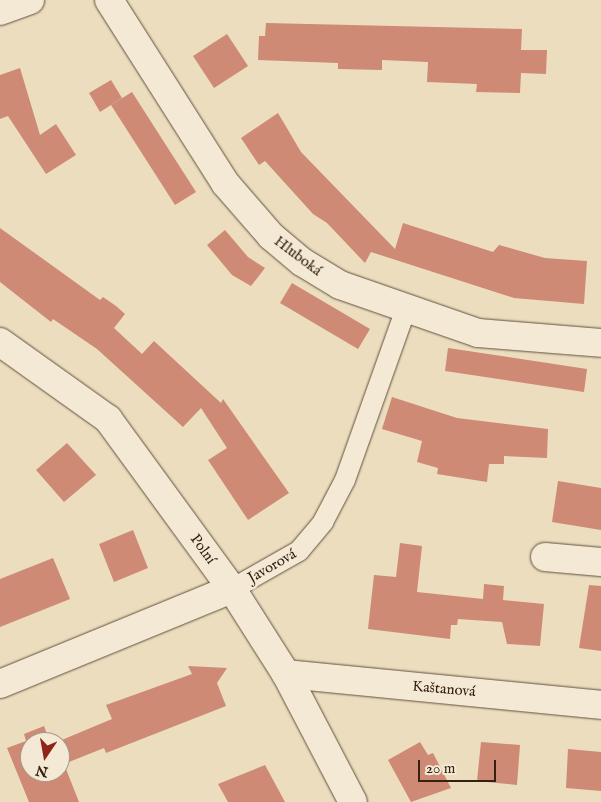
<!DOCTYPE html>
<html>
<head>
<meta charset="utf-8">
<style>
	body { margin:0 }
	#map { position:relative; width:601px; height:802px; overflow:hidden; background:#ecddbf; font-family:"IM FELL English",serif }
	div>[style] { position:absolute }
	.building>* { inset:0; background:#ce8a74 }
	.roads { filter:drop-shadow(0 0 1px #62503b) drop-shadow(0 0 1px #62503b) }
	.pedestrian>* { height:20px; margin:-10px; padding:0 10px; transform-origin:10px; border-radius:10px; background:#f3e9d5 }
	.minor>* { height:28px; margin:-14px; padding:0 14px; transform-origin:14px; border-radius:14px; background:#f3e9d5 }
	span { translate:-50% -50%; white-space:nowrap; text-align:center; line-height:1.15; -webkit-text-stroke:5px #f3e9d5; paint-order:stroke }
	.street-label { font-size:15px; color:#34210f }
	.north { position:absolute; left:20px; top:732px; width:50px; height:50px; box-sizing:border-box; background:#f3e9d5; border:1px solid #a79986; border-radius:50%; rotate:192deg; font-size:14px; font-weight:700; line-height:20px; text-align:center; color:#34210f }
	.north::after { content:''; display:block; margin:auto; width:18px; height:22px; background:#8f2418; clip-path:polygon(50% 0,100% 100%,50% 72%,0 100%) }
	.scale { position:absolute; left:418px; top:760px; width:78px; height:22px; box-sizing:border-box; border:2px solid #34210f; border-top:0; padding-left:6px; font-size:15px; line-height:18px; white-space:nowrap; color:#34210f; -webkit-text-stroke:4px #f3e9d5; paint-order:stroke }
</style>
</head>
<body>
<div id="map">
	<div class="building">
		<i style="clip-path:polygon(266px 23px,522px 29px,521px 50px,547px 50px,546px 74px,521px 73px,520px 93px,476px 92px,477px 84px,427px 82px,428px 62px,382px 60px,382px 70px,338px 69px,338px 63px,258px 60px,259px 36px,265px 36px)"></i>
		<i style="clip-path:polygon(227px 34px,248px 66px,214px 88px,193px 56px)"></i>
		<i style="clip-path:polygon(20px 68px,40px 135px,56px 124px,76px 155px,46px 174px,8px 116px,0 119px,0 75px)"></i>
		<i style="clip-path:polygon(111px 80px,122px 98px,100px 112px,89px 93px)"></i>
		<i style="clip-path:polygon(132px 92px,196px 192px,175px 205px,111px 105px)"></i>
		<i style="clip-path:polygon(278px 113px,301px 152px,395px 249px,403px 223px,493px 252px,499px 245px,545px 258px,587px 261px,584px 304px,514px 298px,371px 252px,365px 263px,327px 223px,313px 214px,265px 161px,259px 165px,241px 138px)"></i>
		<i style="clip-path:polygon(0 228px,100px 300px,103px 297px,116px 306px,125px 314px,114px 328px,142px 354px,154px 341px,221px 403px,223px 399px,289px 493px,248px 520px,208px 460px,227px 448px,201px 408px,183px 427px,97px 349px,53px 319px,51px 322px,0 282px)"></i>
		<i style="clip-path:polygon(225px 230px,248px 257px,265px 268px,251px 286px,232px 275px,207px 245px)"></i>
		<i style="clip-path:polygon(292px 283px,370px 329px,358px 349px,280px 303px)"></i>
		<i style="clip-path:polygon(448px 348px,587px 369px,584px 392px,445px 371px)"></i>
		<i style="clip-path:polygon(392px 397px,457px 418px,548px 429px,547px 458px,504px 456px,504px 464px,489px 464px,487px 482px,437px 474px,438px 468px,417px 462px,422px 441px,382px 429px)"></i>
		<i style="clip-path:polygon(67px 443px,96px 475px,64px 502px,36px 470px)"></i>
		<i style="clip-path:polygon(558px 481px,601px 488px,601px 530px,552px 522px)"></i>
		<i style="clip-path:polygon(133px 530px,148px 568px,114px 582px,99px 544px)"></i>
		<i style="clip-path:polygon(400px 543px,422px 546px,417px 592px,483px 599px,484px 584px,504px 586px,503px 600px,544px 604px,540px 646px,507px 644px,502px 622px,458px 619px,457px 625px,451px 625px,450px 639px,368px 629px,374px 575px,396px 577px)"></i>
		<i style="clip-path:polygon(53px 558px,70px 599px,0 627px,0 579px)"></i>
		<i style="clip-path:polygon(589px 585px,601px 586px,601px 651px,579px 648px)"></i>
		<i style="clip-path:polygon(188px 666px,227px 668px,217px 683px,226px 706px,106px 753px,104px 748px,64px 764px,79px 802px,29px 802px,7px 748px,26px 741px,24px 734px,44px 726px,49px 740px,55px 742px,30px 742px,30px 772px,60px 772px,57px 742px,112px 719px,106px 705px,192px 674px)"></i>
		<i style="clip-path:polygon(420px 742px,428px 755px,433px 753px,451px 788px,411px 802px,388px 760px)"></i>
		<i style="clip-path:polygon(481px 742px,520px 745px,517px 785px,477px 781px)"></i>
		<i style="clip-path:polygon(568px 749px,601px 752px,601px 791px,566px 788px)"></i>
		<i style="clip-path:polygon(265px 765px,285px 802px,228px 802px,218px 784px)"></i>
	</div>
	<div class="roads">
		<div class="pedestrian">
			<i style="left:232px;top:589px;width:77px;rotate:-29.6deg"></i>
			<i style="left:299px;top:551px;width:38px;rotate:-50deg"></i>
			<i style="left:323px;top:522px;width:47px;rotate:-62.4deg"></i>
			<i style="left:345px;top:480px;width:182px;rotate:-70.4deg"></i>
		</div>
		<div class="minor">
			<i style="left:109px;top:0;width:217px;rotate:57.6deg"></i>
			<i style="left:225px;top:183px;width:70px;rotate:49deg"></i>
			<i style="left:271px;top:236px;width:40px;rotate:40deg"></i>
			<i style="left:302px;top:262px;width:44px;rotate:31.2deg"></i>
			<i style="left:340px;top:285px;width:146px;rotate:19.2deg"></i>
			<i style="left:478px;top:333px;width:123px;rotate:4.6deg"></i>
			<i style="left:0;top:11px;width:32px;rotate:-20deg"></i>
			<i style="left:0;top:342px;width:133px;rotate:35.5deg"></i>
			<i style="left:108px;top:419px;width:210px;rotate:53.9deg"></i>
			<i style="left:232px;top:589px;width:101px;rotate:57.6deg"></i>
			<i style="left:286px;top:674px;width:144px;rotate:62.4deg"></i>
			<i style="left:545px;top:557px;width:56px;rotate:5.1deg"></i>
			<i style="left:286px;top:674px;width:317px;rotate:5.6deg"></i>
			<i style="left:0;top:684px;width:251px;rotate:-22.3deg"></i>
		</div>
	</div>
	<div class="street-label">
		<span style="left:298px;top:256px;rotate:37deg">Hluboká</span>
		<span style="left:203px;top:549px;rotate:54deg">Polní</span>
		<span style="left:272px;top:566px;rotate:-30deg">Javorová</span>
		<span style="left:444px;top:689px;rotate:5deg">Kaštanová</span>
	</div>
	<div class="north">N</div>
	<div class="scale">20 m</div>
</div>
</body>
</html>
